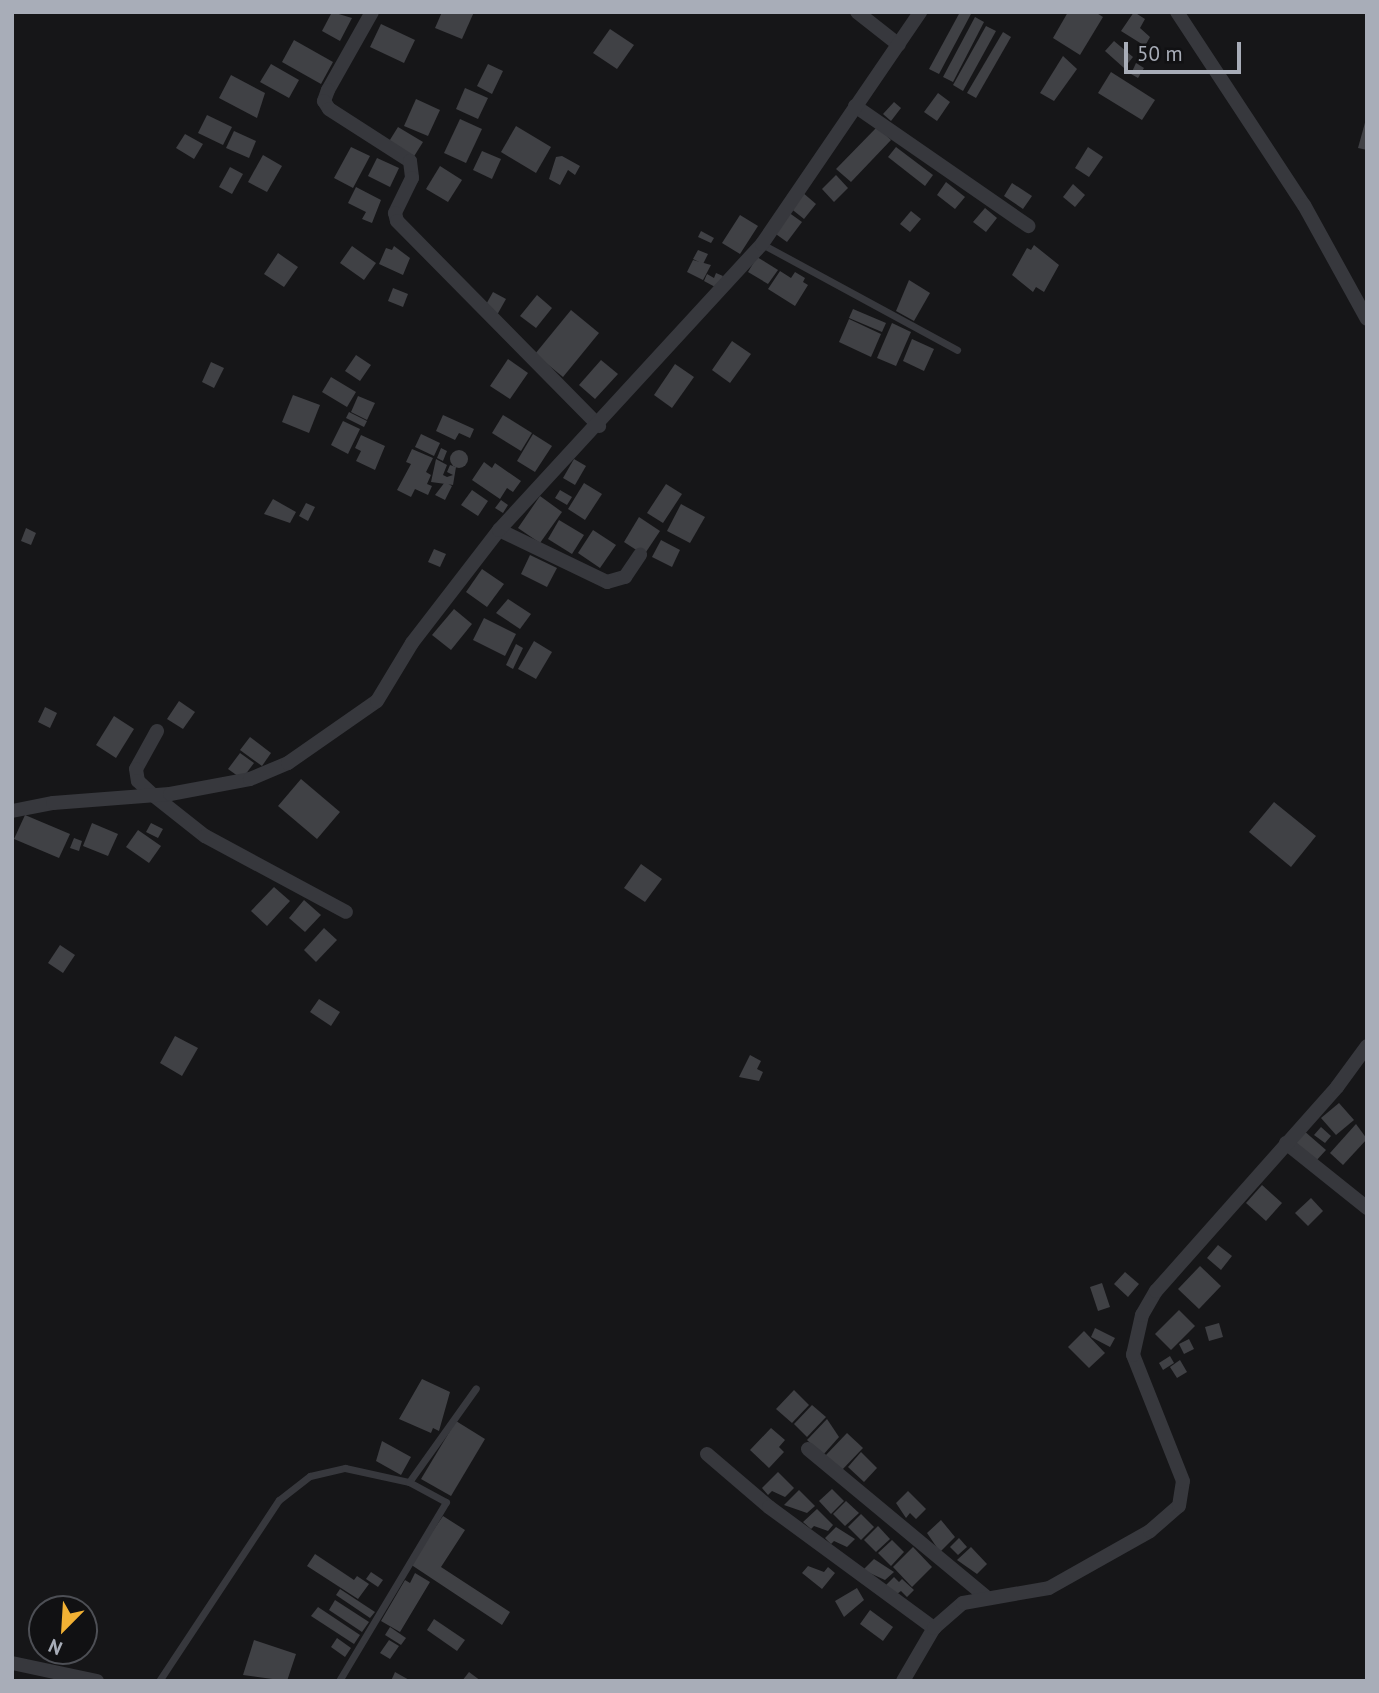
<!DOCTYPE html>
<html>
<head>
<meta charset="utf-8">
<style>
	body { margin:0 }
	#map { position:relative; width:1379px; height:1693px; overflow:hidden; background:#161618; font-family:"PT Sans",sans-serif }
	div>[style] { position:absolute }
	.building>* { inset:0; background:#404145 }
	.round { border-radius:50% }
	.lane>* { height:7px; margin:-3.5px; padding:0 3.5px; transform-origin:3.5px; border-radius:3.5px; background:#37383d }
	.street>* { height:14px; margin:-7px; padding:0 7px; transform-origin:7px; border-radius:7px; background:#37383d }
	span { translate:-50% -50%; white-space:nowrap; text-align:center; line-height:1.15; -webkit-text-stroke:7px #111113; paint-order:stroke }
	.frame { position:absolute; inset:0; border:14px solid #a8adb8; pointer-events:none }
	.north { position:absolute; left:28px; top:1595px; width:70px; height:70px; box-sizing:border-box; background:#111113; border:2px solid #4d4f55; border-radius:50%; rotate:204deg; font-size:19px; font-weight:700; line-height:28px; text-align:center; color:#a8adb8 }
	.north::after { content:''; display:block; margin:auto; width:24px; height:32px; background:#f2b134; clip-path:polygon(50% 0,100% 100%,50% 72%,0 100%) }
	.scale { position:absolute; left:1124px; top:42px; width:117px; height:32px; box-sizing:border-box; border:4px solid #a8adb8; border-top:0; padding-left:9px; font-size:21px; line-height:24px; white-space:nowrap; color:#a8adb8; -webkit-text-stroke:5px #111113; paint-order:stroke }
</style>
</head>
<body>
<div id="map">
	<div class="building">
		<i style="clip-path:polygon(332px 12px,352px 18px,340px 41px,322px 31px)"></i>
		<i style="clip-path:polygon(442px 12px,474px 12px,462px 39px,435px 28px)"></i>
		<i style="clip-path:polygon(960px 12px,971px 14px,939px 74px,929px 69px)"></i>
		<i style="clip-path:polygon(1068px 12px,1095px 12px,1103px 17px,1080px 55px,1053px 38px)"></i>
		<i style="clip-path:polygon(1134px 12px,1145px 19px,1140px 28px,1150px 37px,1145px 46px,1121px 31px)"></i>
		<i style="clip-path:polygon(975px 17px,984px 22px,953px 82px,943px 77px)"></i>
		<i style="clip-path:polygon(381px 24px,415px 40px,404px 63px,370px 47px)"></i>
		<i style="clip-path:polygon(986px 26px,996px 31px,963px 91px,953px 85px)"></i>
		<i style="clip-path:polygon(610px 29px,634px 45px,617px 69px,593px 53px)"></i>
		<i style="clip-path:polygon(1003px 32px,1011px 37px,976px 98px,967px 93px)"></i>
		<i style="clip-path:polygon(294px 40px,333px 62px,321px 84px,282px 62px)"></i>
		<i style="clip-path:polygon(1114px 41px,1133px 57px,1124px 68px,1105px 51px)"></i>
		<i style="clip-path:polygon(1063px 56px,1077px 69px,1054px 101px,1040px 93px)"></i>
		<i style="clip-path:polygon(1136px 63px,1144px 68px,1138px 78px,1131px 74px)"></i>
		<i style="clip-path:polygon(271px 64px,299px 80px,289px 98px,260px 82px)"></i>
		<i style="clip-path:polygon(488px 64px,503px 71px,492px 94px,477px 86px)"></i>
		<i style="clip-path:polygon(1111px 72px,1155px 100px,1142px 120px,1098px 93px)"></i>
		<i style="clip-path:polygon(231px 75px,265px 93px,257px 118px,219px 98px)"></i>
		<i style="clip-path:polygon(465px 88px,488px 98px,478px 119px,456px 109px)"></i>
		<i style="clip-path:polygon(938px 93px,950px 102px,937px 121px,924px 112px)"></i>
		<i style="clip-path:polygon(416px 99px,440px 110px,428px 136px,404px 126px)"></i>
		<i style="clip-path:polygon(894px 102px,901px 108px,891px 121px,883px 114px)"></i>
		<i style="clip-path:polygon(207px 115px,232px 127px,223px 145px,198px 133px)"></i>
		<i style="clip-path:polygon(460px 119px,482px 129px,466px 163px,444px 153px)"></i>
		<i style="clip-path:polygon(1366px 119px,1367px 119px,1367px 150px,1358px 148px)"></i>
		<i style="clip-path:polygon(516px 126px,551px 147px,536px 173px,501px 152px)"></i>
		<i style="clip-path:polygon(398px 127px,423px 142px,413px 158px,388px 143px)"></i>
		<i style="clip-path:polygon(877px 127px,891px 140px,851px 182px,836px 169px)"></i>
		<i style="clip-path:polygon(234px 131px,256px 141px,249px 158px,226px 148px)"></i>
		<i style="clip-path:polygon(185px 134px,203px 144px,194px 159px,176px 148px)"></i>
		<i style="clip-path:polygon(351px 147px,370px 156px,353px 188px,334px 178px)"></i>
		<i style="clip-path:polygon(896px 147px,933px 175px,925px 186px,888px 157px)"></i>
		<i style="clip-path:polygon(1088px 147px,1103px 157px,1089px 177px,1075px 168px)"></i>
		<i style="clip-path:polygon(482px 151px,501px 159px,492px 179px,473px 170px)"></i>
		<i style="clip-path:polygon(263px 155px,282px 166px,267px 192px,248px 182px)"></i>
		<i style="clip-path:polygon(562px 156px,580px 166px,575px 175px,568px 170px,560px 185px,549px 179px,556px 157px)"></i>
		<i style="clip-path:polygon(377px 158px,399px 168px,390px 187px,368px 176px)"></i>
		<i style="clip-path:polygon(440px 166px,462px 180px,448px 202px,426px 189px)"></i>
		<i style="clip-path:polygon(230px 167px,243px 174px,232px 194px,219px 187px)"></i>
		<i style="clip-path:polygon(836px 175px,848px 188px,834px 202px,822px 189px)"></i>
		<i style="clip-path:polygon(946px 182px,965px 197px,955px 209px,937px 195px)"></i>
		<i style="clip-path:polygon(1012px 183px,1032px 196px,1023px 209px,1004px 196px)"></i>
		<i style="clip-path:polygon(1073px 184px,1085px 195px,1075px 207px,1063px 197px)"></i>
		<i style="clip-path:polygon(356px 187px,381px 200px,372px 223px,362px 219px,366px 212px,348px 203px)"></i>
		<i style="clip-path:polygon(802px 192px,816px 204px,804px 219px,789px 207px)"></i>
		<i style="clip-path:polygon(985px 208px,997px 218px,986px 232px,973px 222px)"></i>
		<i style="clip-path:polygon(911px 211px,921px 219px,910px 232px,900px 224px)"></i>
		<i style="clip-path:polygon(788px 212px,802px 222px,787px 242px,773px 232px)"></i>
		<i style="clip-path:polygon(740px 215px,758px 226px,740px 254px,722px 243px)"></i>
		<i style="clip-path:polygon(701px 231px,714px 238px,711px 243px,698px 237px)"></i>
		<i style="clip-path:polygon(1034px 245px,1059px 265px,1044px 292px,1036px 287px,1033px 292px,1012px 275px,1027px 248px,1031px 250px)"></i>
		<i style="clip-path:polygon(352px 246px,376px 263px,364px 280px,340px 263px)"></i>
		<i style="clip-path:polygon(394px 246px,410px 258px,403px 275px,379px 264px,386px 248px,392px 250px)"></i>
		<i style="clip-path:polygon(698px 250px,708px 254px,703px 264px,693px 259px)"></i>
		<i style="clip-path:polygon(278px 253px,298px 267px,284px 287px,264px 274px)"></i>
		<i style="clip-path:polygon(757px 257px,778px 270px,768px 284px,748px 272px)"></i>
		<i style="clip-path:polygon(693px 260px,711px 265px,703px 280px,687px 272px)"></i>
		<i style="clip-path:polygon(780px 271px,791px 278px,795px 272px,805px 278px,803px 282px,808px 285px,795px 306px,768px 289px)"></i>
		<i style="clip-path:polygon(716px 273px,723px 276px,717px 288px,704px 281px,707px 274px,714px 278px)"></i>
		<i style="clip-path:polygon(909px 280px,930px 293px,914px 321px,896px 311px)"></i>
		<i style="clip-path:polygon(393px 288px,408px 294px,403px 307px,388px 301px)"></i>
		<i style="clip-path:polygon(493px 292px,506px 299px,497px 315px,484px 308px)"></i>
		<i style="clip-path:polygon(537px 295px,552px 308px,536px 328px,520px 316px)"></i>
		<i style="clip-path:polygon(853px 309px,886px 323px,882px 332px,849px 318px)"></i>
		<i style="clip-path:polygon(571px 310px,599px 333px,563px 377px,535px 354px)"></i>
		<i style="clip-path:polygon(849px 319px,881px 334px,871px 357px,839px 342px)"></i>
		<i style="clip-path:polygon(892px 323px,911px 332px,896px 366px,877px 358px)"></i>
		<i style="clip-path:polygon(912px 339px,934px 349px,924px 371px,903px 361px)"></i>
		<i style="clip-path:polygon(732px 341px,751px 354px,730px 383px,712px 370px)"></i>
		<i style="clip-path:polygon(356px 355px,371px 365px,360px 381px,345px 371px)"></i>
		<i style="clip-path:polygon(508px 359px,528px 373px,510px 399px,490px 386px)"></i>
		<i style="clip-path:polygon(601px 360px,618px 374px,595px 399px,579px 385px)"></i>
		<i style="clip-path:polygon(211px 362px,224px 368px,214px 388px,202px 382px)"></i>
		<i style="clip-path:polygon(675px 364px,694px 377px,672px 408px,654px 395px)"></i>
		<i style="clip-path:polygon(331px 377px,356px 392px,347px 407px,322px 392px)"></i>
		<i style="clip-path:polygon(293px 395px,320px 405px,309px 433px,282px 422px)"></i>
		<i style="clip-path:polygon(358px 396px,375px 403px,367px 420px,351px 412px)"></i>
		<i style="clip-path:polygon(349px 412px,367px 421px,364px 427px,346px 418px)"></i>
		<i style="clip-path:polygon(443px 415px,474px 429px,470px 438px,459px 433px,455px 440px,436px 431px)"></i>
		<i style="clip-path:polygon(503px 415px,532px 433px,521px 451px,492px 433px)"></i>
		<i style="clip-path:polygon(343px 421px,360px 429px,348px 454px,331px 445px)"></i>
		<i style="clip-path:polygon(421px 434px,440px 443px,434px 456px,415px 447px)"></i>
		<i style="clip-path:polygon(533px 434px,552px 446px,535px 472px,517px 461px)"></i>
		<i style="clip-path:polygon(361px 435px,385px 446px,375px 470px,356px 461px,361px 451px,355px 448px)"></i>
		<i style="clip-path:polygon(441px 448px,447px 451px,443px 461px,437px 458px)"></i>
		<i style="clip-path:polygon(412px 449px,433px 458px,426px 472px,431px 475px,427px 484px,432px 486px,428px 495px,415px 489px,411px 497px,397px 490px,411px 464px,406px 462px)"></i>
		<i class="round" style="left:450px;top:450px;width:18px;height:18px"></i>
		<i style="clip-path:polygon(436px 459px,447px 465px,443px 475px,447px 477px,453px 475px,447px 472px,450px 465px,456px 467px,453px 485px,431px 482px)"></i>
		<i style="clip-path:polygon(574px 459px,586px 466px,575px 485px,563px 478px)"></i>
		<i style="clip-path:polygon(484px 462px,492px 468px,495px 463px,521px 481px,513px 492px,507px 488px,500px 499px,472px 480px)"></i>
		<i style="clip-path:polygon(445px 482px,452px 486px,445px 500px,435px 495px)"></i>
		<i style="clip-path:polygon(584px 483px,602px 494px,585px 520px,568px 509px)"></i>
		<i style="clip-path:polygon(666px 484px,682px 494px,663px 523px,647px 513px)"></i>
		<i style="clip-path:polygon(472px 490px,488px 501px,478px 516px,461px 505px)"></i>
		<i style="clip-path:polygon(560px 490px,572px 497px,567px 505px,555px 498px)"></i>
		<i style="clip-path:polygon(540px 496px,562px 512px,540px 543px,518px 528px)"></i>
		<i style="clip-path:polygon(273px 499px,296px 512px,290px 523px,264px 514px)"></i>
		<i style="clip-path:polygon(501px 500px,508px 505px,503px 513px,495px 508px)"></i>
		<i style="clip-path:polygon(306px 503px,315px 507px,308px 521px,299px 516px)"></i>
		<i style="clip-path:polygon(681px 504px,705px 517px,690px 543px,667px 531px)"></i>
		<i style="clip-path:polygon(639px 517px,660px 531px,644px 555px,624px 542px)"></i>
		<i style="clip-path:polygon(559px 520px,584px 535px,572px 554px,548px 539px)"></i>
		<i style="clip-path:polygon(26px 528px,36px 533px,31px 545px,21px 541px)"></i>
		<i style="clip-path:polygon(593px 530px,616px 545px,600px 568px,578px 553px)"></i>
		<i style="clip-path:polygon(661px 540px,680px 550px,672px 567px,652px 557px)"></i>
		<i style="clip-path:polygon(434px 549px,446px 554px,440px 567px,428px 562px)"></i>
		<i style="clip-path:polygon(530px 555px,557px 568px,547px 587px,521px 574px)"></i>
		<i style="clip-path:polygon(482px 569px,504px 584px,487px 607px,466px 592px)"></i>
		<i style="clip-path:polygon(508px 599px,531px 614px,520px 629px,496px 613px)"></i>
		<i style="clip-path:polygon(454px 609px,472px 624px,451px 650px,432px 635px)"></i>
		<i style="clip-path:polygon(484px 618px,516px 634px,505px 656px,473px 640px)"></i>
		<i style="clip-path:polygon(534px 641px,552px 652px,536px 679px,518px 669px)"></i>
		<i style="clip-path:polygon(516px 644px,523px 648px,513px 669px,506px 665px)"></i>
		<i style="clip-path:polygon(179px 701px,195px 712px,183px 729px,167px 719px)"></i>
		<i style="clip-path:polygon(45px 707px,57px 713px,50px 728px,38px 722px)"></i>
		<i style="clip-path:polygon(114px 716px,134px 729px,116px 758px,96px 745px)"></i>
		<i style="clip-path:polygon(250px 737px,271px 753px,262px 766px,240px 750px)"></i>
		<i style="clip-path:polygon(240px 753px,254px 763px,242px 779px,228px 769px)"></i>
		<i style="clip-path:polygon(301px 779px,340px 812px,317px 839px,278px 806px)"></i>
		<i style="clip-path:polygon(1274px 802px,1316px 836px,1291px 867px,1249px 832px)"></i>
		<i style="clip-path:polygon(25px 815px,70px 834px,59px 858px,14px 839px)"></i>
		<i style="clip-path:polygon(92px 823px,118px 834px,108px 856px,83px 846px)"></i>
		<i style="clip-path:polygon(151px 823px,163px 829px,158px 838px,146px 832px)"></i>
		<i style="clip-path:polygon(138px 830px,161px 846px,149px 863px,126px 847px)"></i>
		<i style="clip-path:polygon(74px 838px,82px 841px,79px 851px,70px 848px)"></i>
		<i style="clip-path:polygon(641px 864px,662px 879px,645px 902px,624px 888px)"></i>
		<i style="clip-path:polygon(274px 887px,290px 901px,267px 926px,251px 911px)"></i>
		<i style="clip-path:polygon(304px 900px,321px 915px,305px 932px,289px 918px)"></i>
		<i style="clip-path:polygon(324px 928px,337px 940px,316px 962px,304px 950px)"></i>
		<i style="clip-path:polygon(60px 945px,75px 955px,63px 973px,48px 963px)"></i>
		<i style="clip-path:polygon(319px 999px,340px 1012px,331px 1026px,310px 1012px)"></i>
		<i style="clip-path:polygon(175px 1036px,198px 1048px,182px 1076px,160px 1063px)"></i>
		<i style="clip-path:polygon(750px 1055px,761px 1061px,757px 1069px,763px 1072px,759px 1081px,739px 1077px)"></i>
		<i style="clip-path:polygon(1339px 1103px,1354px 1120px,1336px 1135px,1321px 1118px)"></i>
		<i style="clip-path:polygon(1356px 1124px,1367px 1139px,1343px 1165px,1330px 1153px)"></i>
		<i style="clip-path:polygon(1321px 1127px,1331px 1136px,1325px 1143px,1314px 1135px)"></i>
		<i style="clip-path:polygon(1303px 1130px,1326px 1150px,1315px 1162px,1293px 1142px)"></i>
		<i style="clip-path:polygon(1262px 1185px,1282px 1203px,1266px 1221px,1246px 1203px)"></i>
		<i style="clip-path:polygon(1311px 1198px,1323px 1211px,1308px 1226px,1295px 1213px)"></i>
		<i style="clip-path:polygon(1218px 1245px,1232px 1256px,1221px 1270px,1207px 1258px)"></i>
		<i style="clip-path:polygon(1200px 1266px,1221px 1286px,1199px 1309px,1178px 1289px)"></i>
		<i style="clip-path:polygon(1125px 1272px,1139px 1284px,1128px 1297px,1114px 1284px)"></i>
		<i style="clip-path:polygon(1102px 1283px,1110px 1307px,1098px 1311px,1090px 1287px)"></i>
		<i style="clip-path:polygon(1179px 1310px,1195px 1326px,1171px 1350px,1155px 1334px)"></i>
		<i style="clip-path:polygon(1219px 1323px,1223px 1337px,1209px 1341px,1205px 1327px)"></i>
		<i style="clip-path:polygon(1095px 1328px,1115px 1338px,1110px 1347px,1091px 1337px)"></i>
		<i style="clip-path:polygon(1084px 1331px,1105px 1353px,1089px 1368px,1068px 1347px)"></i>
		<i style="clip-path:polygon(1189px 1339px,1194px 1349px,1184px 1354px,1179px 1344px)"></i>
		<i style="clip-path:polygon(1170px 1356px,1174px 1363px,1163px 1370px,1159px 1363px)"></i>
		<i style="clip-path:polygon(1180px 1360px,1187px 1372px,1177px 1378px,1170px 1367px)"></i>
		<i style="clip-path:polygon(422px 1379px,450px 1392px,439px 1431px,433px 1428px,431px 1433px,399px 1419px)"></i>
		<i style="clip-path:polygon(794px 1390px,809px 1405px,792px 1423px,776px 1409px)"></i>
		<i style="clip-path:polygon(812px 1405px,826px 1417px,807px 1437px,794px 1424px)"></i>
		<i style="clip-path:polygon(827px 1419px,839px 1437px,823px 1455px,807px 1440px)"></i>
		<i style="clip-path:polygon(456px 1421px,485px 1439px,451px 1496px,421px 1479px)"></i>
		<i style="clip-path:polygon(771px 1428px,785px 1440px,779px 1447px,784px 1452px,769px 1468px,750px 1450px)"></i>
		<i style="clip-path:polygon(847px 1433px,863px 1448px,841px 1471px,825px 1456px)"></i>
		<i style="clip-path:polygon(382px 1441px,411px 1457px,401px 1475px,376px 1461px)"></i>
		<i style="clip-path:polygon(861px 1452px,877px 1468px,864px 1482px,848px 1467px)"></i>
		<i style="clip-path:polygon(778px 1472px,794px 1488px,785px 1497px,772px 1491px,768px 1495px,762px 1488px)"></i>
		<i style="clip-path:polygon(832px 1489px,844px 1501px,831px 1514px,819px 1501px)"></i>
		<i style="clip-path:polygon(799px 1490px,815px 1506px,807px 1513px,784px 1505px)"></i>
		<i style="clip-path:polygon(908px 1491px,926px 1509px,916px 1519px,910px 1513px,906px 1518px,896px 1503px)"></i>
		<i style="clip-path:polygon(846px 1501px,859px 1513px,845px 1526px,833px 1514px)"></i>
		<i style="clip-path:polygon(817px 1509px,833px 1525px,828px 1531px,814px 1526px,811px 1529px,803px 1522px)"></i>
		<i style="clip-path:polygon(861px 1514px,874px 1527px,861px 1540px,848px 1527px)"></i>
		<i style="clip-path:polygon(443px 1516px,465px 1530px,441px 1567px,510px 1612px,502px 1625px,410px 1564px)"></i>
		<i style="clip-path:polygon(941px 1520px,955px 1537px,940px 1552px,927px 1533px)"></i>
		<i style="clip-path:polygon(878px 1526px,890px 1539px,876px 1552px,864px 1540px)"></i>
		<i style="clip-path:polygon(836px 1527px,855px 1539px,847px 1547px,834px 1541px,831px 1544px,825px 1538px)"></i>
		<i style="clip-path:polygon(959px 1538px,967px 1547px,958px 1555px,950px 1547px)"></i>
		<i style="clip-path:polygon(892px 1540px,904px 1552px,891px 1566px,878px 1553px)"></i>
		<i style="clip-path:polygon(913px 1547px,932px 1567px,912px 1587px,893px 1567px)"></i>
		<i style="clip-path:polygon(971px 1547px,987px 1564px,977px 1574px,957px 1560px)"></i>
		<i style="clip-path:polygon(315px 1554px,354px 1580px,357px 1576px,369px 1584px,358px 1599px,307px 1566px)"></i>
		<i style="clip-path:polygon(874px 1559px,894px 1572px,885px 1580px,863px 1570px)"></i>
		<i style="clip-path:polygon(808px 1566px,824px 1572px,828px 1567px,835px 1573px,822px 1589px,802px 1573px)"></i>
		<i style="clip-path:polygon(371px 1572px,383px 1580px,378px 1587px,366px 1579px)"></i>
		<i style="clip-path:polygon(415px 1573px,430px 1582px,400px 1632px,381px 1621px,405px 1580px,410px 1583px)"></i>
		<i style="clip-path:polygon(894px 1577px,899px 1582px,902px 1579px,914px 1590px,907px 1597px,901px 1591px,897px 1594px,883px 1588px)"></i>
		<i style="clip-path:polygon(857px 1588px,864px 1600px,844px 1617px,835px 1601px)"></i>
		<i style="clip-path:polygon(340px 1589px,375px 1612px,370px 1618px,336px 1595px)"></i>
		<i style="clip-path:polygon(335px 1600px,369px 1622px,362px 1632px,329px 1610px)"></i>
		<i style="clip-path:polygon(318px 1607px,360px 1635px,354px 1644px,311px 1616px)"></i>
		<i style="clip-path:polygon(870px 1610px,893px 1627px,883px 1641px,860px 1624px)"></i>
		<i style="clip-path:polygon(434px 1619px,465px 1640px,457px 1651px,427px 1630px)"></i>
		<i style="clip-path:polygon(390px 1627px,406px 1638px,401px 1645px,385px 1635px)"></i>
		<i style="clip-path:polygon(337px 1638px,351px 1648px,345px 1657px,331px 1647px)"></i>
		<i style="clip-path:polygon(254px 1640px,296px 1654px,287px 1681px,243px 1675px)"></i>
		<i style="clip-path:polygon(389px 1640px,399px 1646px,390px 1659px,380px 1653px)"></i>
		<i style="clip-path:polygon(395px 1672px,411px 1681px,391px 1681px)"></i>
		<i style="clip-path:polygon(469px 1672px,481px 1681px,462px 1681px)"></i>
	</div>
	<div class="lane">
		<i style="left:762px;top:244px;width:222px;rotate:28.5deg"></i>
		<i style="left:409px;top:1482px;width:115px;rotate:-54.5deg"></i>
		<i style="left:159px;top:1681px;width:217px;rotate:-56.5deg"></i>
		<i style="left:279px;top:1500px;width:39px;rotate:-38deg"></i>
		<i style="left:310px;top:1476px;width:36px;rotate:-13deg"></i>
		<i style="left:345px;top:1468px;width:66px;rotate:12.3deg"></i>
		<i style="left:409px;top:1482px;width:42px;rotate:28.4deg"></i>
		<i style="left:446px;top:1502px;width:209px;rotate:120.9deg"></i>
	</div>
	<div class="street">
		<i style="left:372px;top:12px;width:90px;rotate:119.4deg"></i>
		<i style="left:328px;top:90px;width:12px;rotate:110deg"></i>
		<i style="left:324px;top:101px;width:9px;rotate:58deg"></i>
		<i style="left:329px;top:109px;width:96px;rotate:32.7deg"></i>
		<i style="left:410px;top:161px;width:17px;rotate:83deg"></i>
		<i style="left:412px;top:178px;width:39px;rotate:116deg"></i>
		<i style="left:395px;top:213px;width:8px;rotate:76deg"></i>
		<i style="left:397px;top:221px;width:288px;rotate:45.4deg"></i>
		<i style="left:857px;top:12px;width:53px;rotate:38.2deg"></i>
		<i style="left:1177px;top:12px;width:231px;rotate:56.7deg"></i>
		<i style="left:1304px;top:205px;width:130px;rotate:61.1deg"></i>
		<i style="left:855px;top:106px;width:211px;rotate:34.7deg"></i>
		<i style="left:499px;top:530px;width:120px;rotate:25.7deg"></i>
		<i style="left:607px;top:582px;width:19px;rotate:-16deg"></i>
		<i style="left:625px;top:577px;width:27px;rotate:-56deg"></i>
		<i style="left:157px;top:731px;width:43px;rotate:118.9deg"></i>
		<i style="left:136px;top:769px;width:12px;rotate:81deg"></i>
		<i style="left:138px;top:781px;width:21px;rotate:43deg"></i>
		<i style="left:153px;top:795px;width:66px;rotate:38.3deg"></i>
		<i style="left:205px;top:836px;width:160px;rotate:28.3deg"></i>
		<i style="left:12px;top:811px;width:42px;rotate:-11deg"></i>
		<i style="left:53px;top:803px;width:117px;rotate:-4.4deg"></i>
		<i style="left:170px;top:794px;width:81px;rotate:-10.6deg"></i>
		<i style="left:250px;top:779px;width:41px;rotate:-22.8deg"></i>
		<i style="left:288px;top:763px;width:108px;rotate:-34.9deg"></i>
		<i style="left:377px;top:701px;width:68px;rotate:-58.9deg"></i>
		<i style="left:412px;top:643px;width:143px;rotate:-52.4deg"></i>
		<i style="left:499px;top:530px;width:389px;rotate:-47.4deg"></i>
		<i style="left:762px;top:244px;width:281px;rotate:-55.7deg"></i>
		<i style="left:1286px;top:1143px;width:104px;rotate:38.7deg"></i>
		<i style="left:808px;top:1449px;width:230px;rotate:39.7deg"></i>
		<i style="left:707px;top:1454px;width:82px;rotate:40.5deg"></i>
		<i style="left:769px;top:1507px;width:205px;rotate:36.3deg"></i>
		<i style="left:12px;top:1663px;width:87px;rotate:12deg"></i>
		<i style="left:903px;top:1681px;width:61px;rotate:-59.7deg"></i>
		<i style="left:934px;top:1628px;width:38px;rotate:-41deg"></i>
		<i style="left:963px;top:1603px;width:87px;rotate:-9.9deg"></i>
		<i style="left:1049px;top:1588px;width:116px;rotate:-29.4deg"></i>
		<i style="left:1150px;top:1531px;width:38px;rotate:-41deg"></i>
		<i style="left:1179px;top:1506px;width:25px;rotate:-81deg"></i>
		<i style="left:1183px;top:1481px;width:136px;rotate:-111.6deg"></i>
		<i style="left:1133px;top:1355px;width:41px;rotate:-77.3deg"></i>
		<i style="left:1142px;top:1315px;width:28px;rotate:-60deg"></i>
		<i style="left:1156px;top:1291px;width:273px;rotate:-48.4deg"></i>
		<i style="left:1337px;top:1087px;width:51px;rotate:-53.8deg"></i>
	</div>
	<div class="frame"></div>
	<div class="north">N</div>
	<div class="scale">50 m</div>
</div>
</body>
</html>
